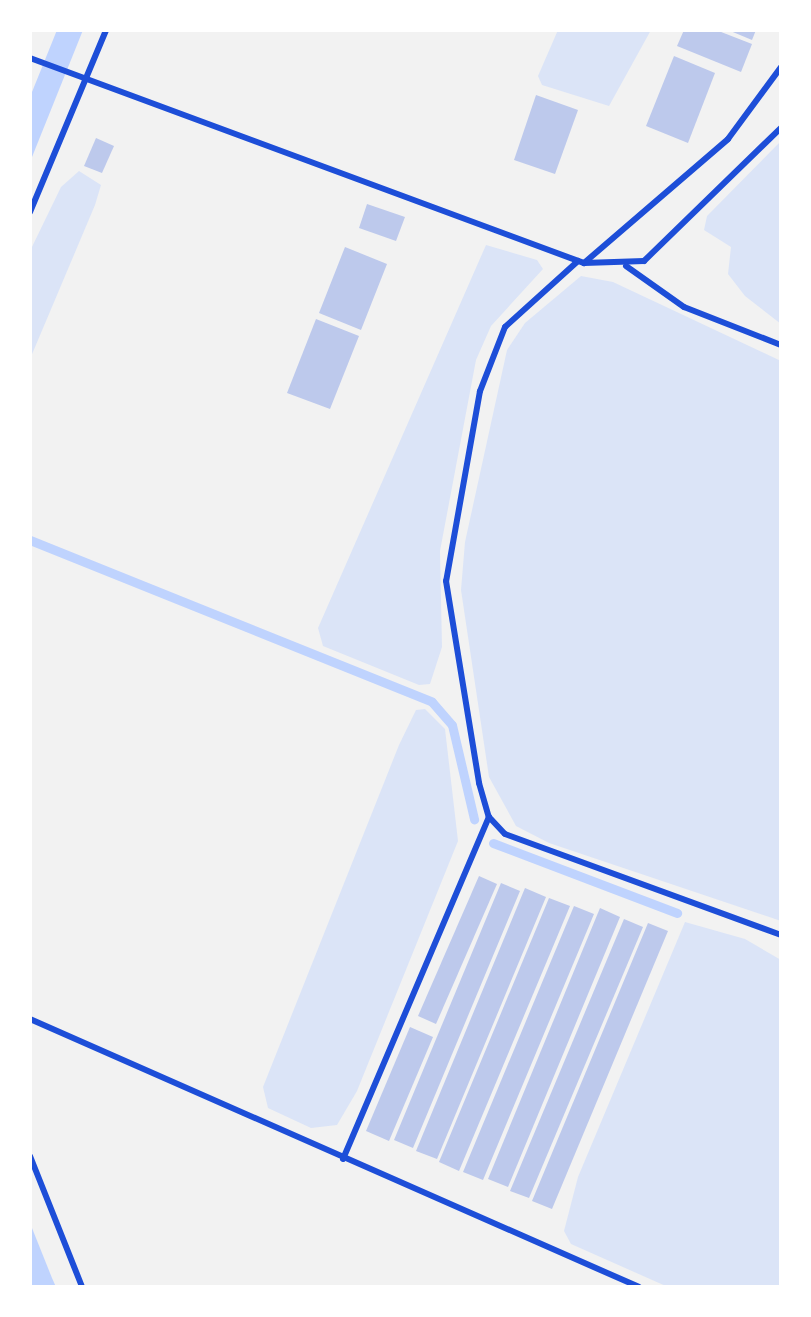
<!DOCTYPE html>
<html>
<head>
<meta charset="utf-8">
<style>
	body { margin:0 }
	#map { position:relative; width:811px; height:1317px; overflow:hidden; background:#f2f2f2; font-family:"Noto Serif",serif }
	div>[style] { position:absolute }
	.green>* { inset:0; background:#dbe4f7 }
	.water>* { inset:0; background:#bfd3fe }
	.stream>* { height:9px; margin:-4.5px; padding:0 4.5px; transform-origin:4.5px; border-radius:4.5px; background:#bfd3fe }
	.building>* { inset:0; background:#bdc9ec }
	.service>* { height:6px; margin:-3px; padding:0 3px; transform-origin:3px; border-radius:3px; background:#1d4ed8 }
	span { translate:-50% -50%; white-space:nowrap; text-align:center; line-height:1.15; -webkit-text-stroke:7px #fff; paint-order:stroke }
	.frame { position:absolute; inset:0; border:32px solid #fff; pointer-events:none }
</style>
</head>
<body>
<div id="map">
	<div class="green">
		<i style="clip-path:polygon(558px 30px,651px 30px,609px 106px,542px 85px,538px 76px)"></i>
		<i style="clip-path:polygon(781px 141px,781px 324px,745px 296px,728px 274px,731px 247px,704px 230px,707px 216px)"></i>
		<i style="clip-path:polygon(79px 171px,101px 185px,95px 205px,30px 359px,30px 251px,61px 187px)"></i>
		<i style="clip-path:polygon(486px 245px,537px 260px,543px 269px,491px 326px,476px 360px,440px 551px,442px 647px,430px 684px,419px 685px,323px 646px,318px 628px)"></i>
		<i style="clip-path:polygon(581px 276px,613px 282px,781px 361px,781px 921px,549px 843px,516px 826px,489px 777px,461px 590px,465px 542px,507px 350px,525px 323px)"></i>
		<i style="clip-path:polygon(425px 709px,445px 729px,458px 841px,357px 1091px,337px 1125px,311px 1128px,268px 1108px,263px 1087px,399px 745px,416px 710px)"></i>
		<i style="clip-path:polygon(685px 922px,745px 939px,781px 960px,781px 1287px,668px 1287px,571px 1244px,564px 1231px,578px 1177px)"></i>
	</div>
	<div class="water">
		<i style="clip-path:polygon(57px 30px,83px 30px,30px 162px,30px 97px)"></i>
		<i style="clip-path:polygon(30px 1223px,52px 1278px,56px 1287px,30px 1287px)"></i>
	</div>
	<div class="stream">
		<i style="left:30px;top:540px;width:433px;rotate:21.9deg"></i>
		<i style="left:432px;top:702px;width:30px;rotate:49deg"></i>
		<i style="left:452px;top:725px;width:97px;rotate:76.8deg"></i>
		<i style="left:493px;top:843px;width:197px;rotate:20.8deg"></i>
	</div>
	<div class="building">
		<i style="clip-path:polygon(684px 30px,716px 30px,752px 44px,741px 72px,677px 46px)"></i>
		<i style="clip-path:polygon(728px 30px,756px 30px,752px 40px)"></i>
		<i style="clip-path:polygon(674px 56px,715px 73px,688px 143px,646px 126px)"></i>
		<i style="clip-path:polygon(536px 95px,578px 110px,555px 174px,514px 160px)"></i>
		<i style="clip-path:polygon(96px 138px,114px 146px,102px 173px,84px 166px)"></i>
		<i style="clip-path:polygon(367px 204px,405px 217px,396px 241px,359px 228px)"></i>
		<i style="clip-path:polygon(345px 247px,387px 264px,361px 330px,319px 313px)"></i>
		<i style="clip-path:polygon(316px 319px,359px 336px,330px 409px,287px 393px)"></i>
		<i style="clip-path:polygon(479px 876px,497px 884px,436px 1024px,418px 1016px)"></i>
		<i style="clip-path:polygon(501px 883px,520px 891px,413px 1148px,394px 1140px)"></i>
		<i style="clip-path:polygon(525px 888px,546px 897px,437px 1159px,416px 1151px)"></i>
		<i style="clip-path:polygon(549px 898px,570px 906px,459px 1171px,439px 1162px)"></i>
		<i style="clip-path:polygon(574px 906px,594px 914px,483px 1180px,463px 1172px)"></i>
		<i style="clip-path:polygon(600px 908px,620px 917px,508px 1187px,488px 1179px)"></i>
		<i style="clip-path:polygon(624px 919px,643px 927px,529px 1198px,510px 1191px)"></i>
		<i style="clip-path:polygon(648px 923px,668px 931px,552px 1209px,532px 1201px)"></i>
		<i style="clip-path:polygon(410px 1027px,433px 1037px,389px 1141px,366px 1131px)"></i>
	</div>
	<div class="service">
		<i style="left:30px;top:58px;width:591px;rotate:20.31deg"></i>
		<i style="left:584px;top:263px;width:190px;rotate:-40.7deg"></i>
		<i style="left:728px;top:139px;width:89px;rotate:-53.6deg"></i>
		<i style="left:30px;top:212px;width:197px;rotate:-67.3deg"></i>
		<i style="left:578px;top:261px;width:98px;rotate:137.9deg"></i>
		<i style="left:505px;top:327px;width:69px;rotate:111.3deg"></i>
		<i style="left:480px;top:391px;width:193px;rotate:100.1deg"></i>
		<i style="left:446px;top:581px;width:205px;rotate:80.7deg"></i>
		<i style="left:479px;top:783px;width:35px;rotate:74deg"></i>
		<i style="left:489px;top:817px;width:23px;rotate:47deg"></i>
		<i style="left:505px;top:834px;width:294px;rotate:20.1deg"></i>
		<i style="left:584px;top:263px;width:60px;rotate:-1.9deg"></i>
		<i style="left:644px;top:261px;width:191px;rotate:-44.2deg"></i>
		<i style="left:626px;top:266px;width:71px;rotate:35.3deg"></i>
		<i style="left:684px;top:307px;width:104px;rotate:21.4deg"></i>
		<i style="left:30px;top:1019px;width:665px;rotate:23.75deg"></i>
		<i style="left:30px;top:1156px;width:141px;rotate:68.3deg"></i>
		<i style="left:343px;top:1159px;width:372px;rotate:-66.9deg"></i>
	</div>
	<div class="frame"></div>
</div>
</body>
</html>
